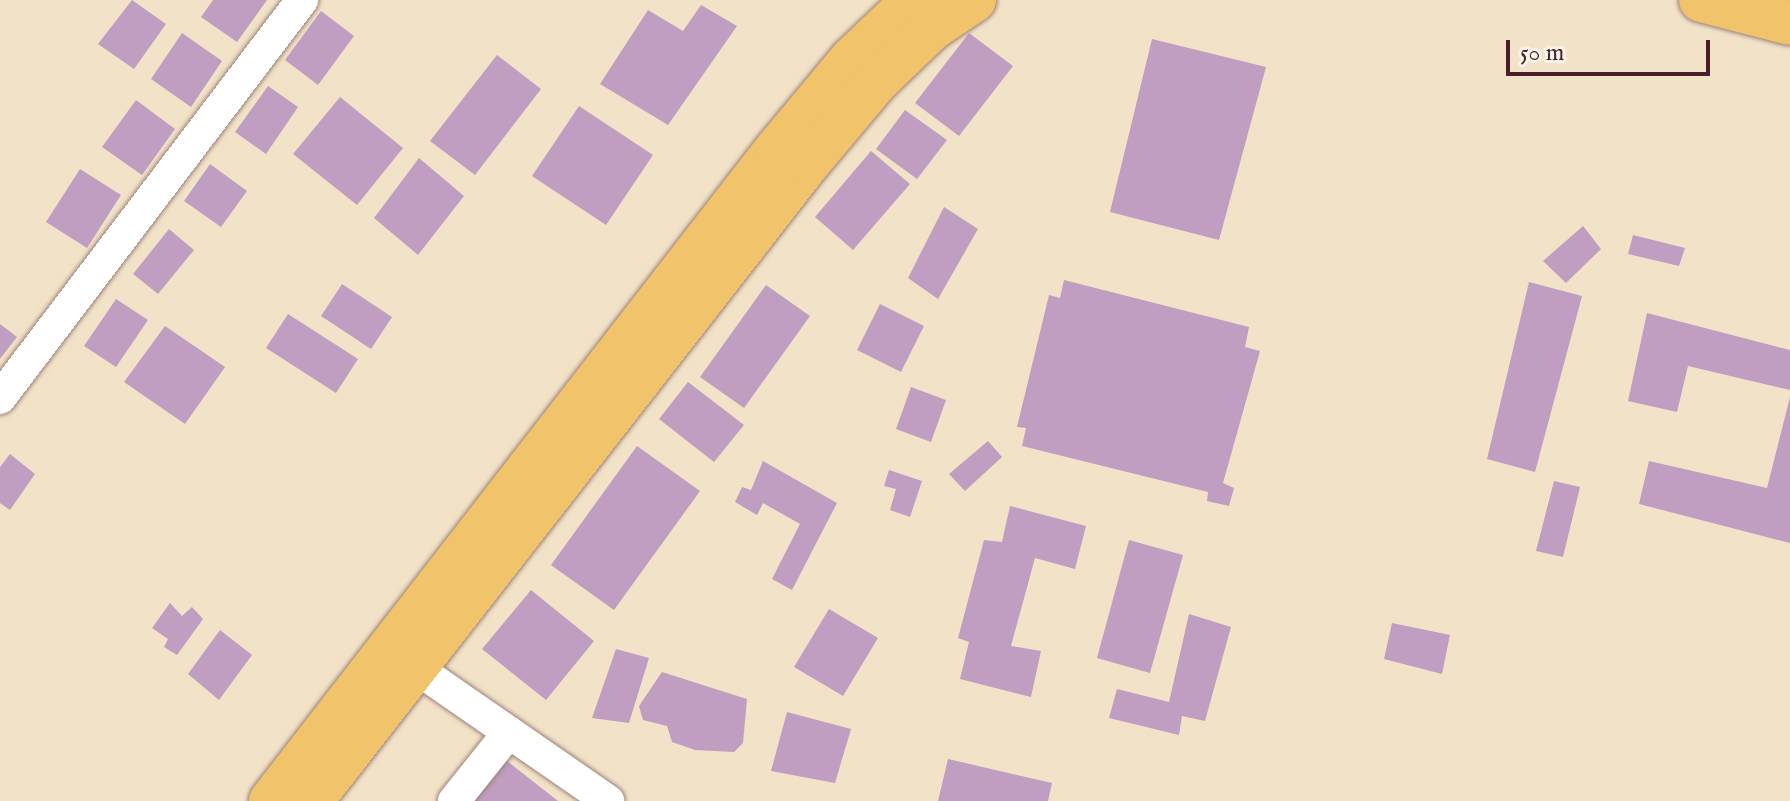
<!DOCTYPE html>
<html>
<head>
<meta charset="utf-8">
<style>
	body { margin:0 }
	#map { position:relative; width:1790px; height:801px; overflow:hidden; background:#f2e3c8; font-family:"IM FELL English",serif }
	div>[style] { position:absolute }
	.building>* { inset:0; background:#bf9ec1 }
	.roads { filter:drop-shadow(0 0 2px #9e817a) drop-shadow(0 0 2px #9e817a) }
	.street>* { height:32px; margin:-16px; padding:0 16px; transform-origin:16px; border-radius:16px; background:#fff }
	.highway>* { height:44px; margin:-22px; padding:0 22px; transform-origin:22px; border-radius:22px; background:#f1c36a }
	span { translate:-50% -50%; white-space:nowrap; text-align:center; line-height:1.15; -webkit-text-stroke:6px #f7f3e8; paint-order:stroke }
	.scale { position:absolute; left:1506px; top:40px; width:204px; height:36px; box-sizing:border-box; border:4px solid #4a1f2b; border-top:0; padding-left:10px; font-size:24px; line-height:28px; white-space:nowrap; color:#4a1f2b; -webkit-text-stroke:6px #f7f3e8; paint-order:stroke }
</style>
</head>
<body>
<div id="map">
	<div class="building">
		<i style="clip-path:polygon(132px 0,166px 24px,134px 69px,98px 44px)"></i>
		<i style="clip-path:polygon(213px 0,267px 0,237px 42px,201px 17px)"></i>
		<i style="clip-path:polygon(701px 5px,737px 26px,668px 125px,600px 84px,648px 10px,683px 31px)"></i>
		<i style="clip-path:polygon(321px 11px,354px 36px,318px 85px,285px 60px)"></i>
		<i style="clip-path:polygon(182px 33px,222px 61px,191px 107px,151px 79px)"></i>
		<i style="clip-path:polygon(969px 33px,1013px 66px,959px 136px,915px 103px)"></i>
		<i style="clip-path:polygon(1152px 39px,1266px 67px,1219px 240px,1110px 212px)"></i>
		<i style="clip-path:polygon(497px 55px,541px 89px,475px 175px,430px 141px)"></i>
		<i style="clip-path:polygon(268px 86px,298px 107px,266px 154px,235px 132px)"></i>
		<i style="clip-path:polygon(340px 97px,403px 148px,357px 205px,293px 154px)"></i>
		<i style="clip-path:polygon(136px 100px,175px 129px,142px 175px,102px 147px)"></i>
		<i style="clip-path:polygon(579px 106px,653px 155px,606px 225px,532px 176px)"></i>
		<i style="clip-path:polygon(905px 110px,947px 140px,917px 179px,876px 149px)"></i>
		<i style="clip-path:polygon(871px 151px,910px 184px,853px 250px,815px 217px)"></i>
		<i style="clip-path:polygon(419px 158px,464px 196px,418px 255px,374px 218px)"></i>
		<i style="clip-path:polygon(210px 164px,247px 191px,221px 227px,184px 201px)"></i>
		<i style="clip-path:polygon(80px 169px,121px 195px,87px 248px,46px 222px)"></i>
		<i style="clip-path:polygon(944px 207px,978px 229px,938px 299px,908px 278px)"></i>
		<i style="clip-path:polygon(1583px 226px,1601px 249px,1566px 283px,1543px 261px)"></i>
		<i style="clip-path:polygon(169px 229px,194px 250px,158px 294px,133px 274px)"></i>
		<i style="clip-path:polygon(1633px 235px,1685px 248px,1679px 266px,1628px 254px)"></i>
		<i style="clip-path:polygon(1064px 280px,1249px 327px,1245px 347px,1260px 351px,1223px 483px,1234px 488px,1229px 506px,1207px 501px,1208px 492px,1022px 446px,1026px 428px,1017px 427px,1049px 295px,1060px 298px)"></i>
		<i style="clip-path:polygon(1529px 282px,1582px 296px,1535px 472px,1487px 459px)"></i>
		<i style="clip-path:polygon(342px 284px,392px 317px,371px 349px,321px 316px)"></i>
		<i style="clip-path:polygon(766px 285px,810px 316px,744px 408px,700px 377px)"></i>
		<i style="clip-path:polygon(116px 299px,148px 320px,116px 367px,84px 346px)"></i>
		<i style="clip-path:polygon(880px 304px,924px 326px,901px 372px,857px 350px)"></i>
		<i style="clip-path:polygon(1647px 313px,1790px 350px,1790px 390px,1688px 366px,1677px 412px,1628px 401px)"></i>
		<i style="clip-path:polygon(288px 314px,358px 359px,336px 393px,266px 348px)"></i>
		<i style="clip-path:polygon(0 324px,17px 337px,0 359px)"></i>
		<i style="clip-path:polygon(165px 326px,225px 367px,185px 424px,124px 382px)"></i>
		<i style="clip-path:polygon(688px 382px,744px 425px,714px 462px,659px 419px)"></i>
		<i style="clip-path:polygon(911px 387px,946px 400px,931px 442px,896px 429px)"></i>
		<i style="clip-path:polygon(1790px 397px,1790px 543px,1639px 504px,1649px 461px,1767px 488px)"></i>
		<i style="clip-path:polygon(988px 441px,1002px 457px,965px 491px,949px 474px)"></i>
		<i style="clip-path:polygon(637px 446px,700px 491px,614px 610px,551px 565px)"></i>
		<i style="clip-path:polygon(10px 454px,35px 474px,10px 510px,0 503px,0 467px)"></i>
		<i style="clip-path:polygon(763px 461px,837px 503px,792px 590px,772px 579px,800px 524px,763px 503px,757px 515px,735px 502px,742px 487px,751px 490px)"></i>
		<i style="clip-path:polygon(889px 470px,922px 481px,910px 517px,890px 510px,896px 489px,884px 486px)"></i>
		<i style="clip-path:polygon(1554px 481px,1580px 487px,1563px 557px,1536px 551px)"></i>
		<i style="clip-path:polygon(1010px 506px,1086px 526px,1075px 569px,1035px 558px,1011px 646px,1041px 651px,1031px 697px,960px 679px,969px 642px,958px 638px,984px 540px,1002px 542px)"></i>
		<i style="clip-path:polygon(1129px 540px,1183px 555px,1150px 673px,1097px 658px)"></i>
		<i style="clip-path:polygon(531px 590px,594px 641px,546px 700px,482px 649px)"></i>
		<i style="clip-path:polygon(170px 603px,182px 616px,192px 607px,203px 619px,177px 655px,164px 647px,168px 639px,152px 628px)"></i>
		<i style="clip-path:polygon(829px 609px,878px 638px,843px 696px,794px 667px)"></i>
		<i style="clip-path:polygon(1189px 614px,1231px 627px,1205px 721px,1182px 716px,1179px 735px,1109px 718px,1117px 689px,1169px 702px)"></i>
		<i style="clip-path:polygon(1392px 623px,1450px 635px,1442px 674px,1384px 659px)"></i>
		<i style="clip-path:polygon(220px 630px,252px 655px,219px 700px,188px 674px)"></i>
		<i style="clip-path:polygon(616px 649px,649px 658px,629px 723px,592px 718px)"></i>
		<i style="clip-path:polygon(662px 672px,747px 699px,743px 743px,734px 752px,695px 750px,672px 742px,667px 726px,643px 720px,639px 706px)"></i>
		<i style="clip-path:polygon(787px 712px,851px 729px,835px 783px,771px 771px)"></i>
		<i style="clip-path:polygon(502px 757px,558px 801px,468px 801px)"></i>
		<i style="clip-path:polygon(948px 759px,1052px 783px,1048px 801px,938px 801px)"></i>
	</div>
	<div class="roads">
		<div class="street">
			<i style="left:0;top:398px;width:500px;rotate:-52.8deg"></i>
			<i style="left:416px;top:668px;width:234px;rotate:34.7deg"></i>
			<i style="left:454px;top:801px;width:88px;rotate:-51.4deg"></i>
		</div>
		<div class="highway">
			<i style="left:1701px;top:0;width:92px;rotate:14.5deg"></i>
			<i style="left:271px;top:801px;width:824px;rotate:-52.2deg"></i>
			<i style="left:776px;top:150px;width:117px;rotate:-50.2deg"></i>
			<i style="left:851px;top:60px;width:87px;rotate:-43.6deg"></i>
			<i style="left:311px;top:801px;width:809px;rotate:-52.08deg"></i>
			<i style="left:808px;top:163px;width:106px;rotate:-50deg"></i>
			<i style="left:876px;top:82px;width:76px;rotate:-43.9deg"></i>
			<i style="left:931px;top:29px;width:52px;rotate:-34deg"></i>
		</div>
	</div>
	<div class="scale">50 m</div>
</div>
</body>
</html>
